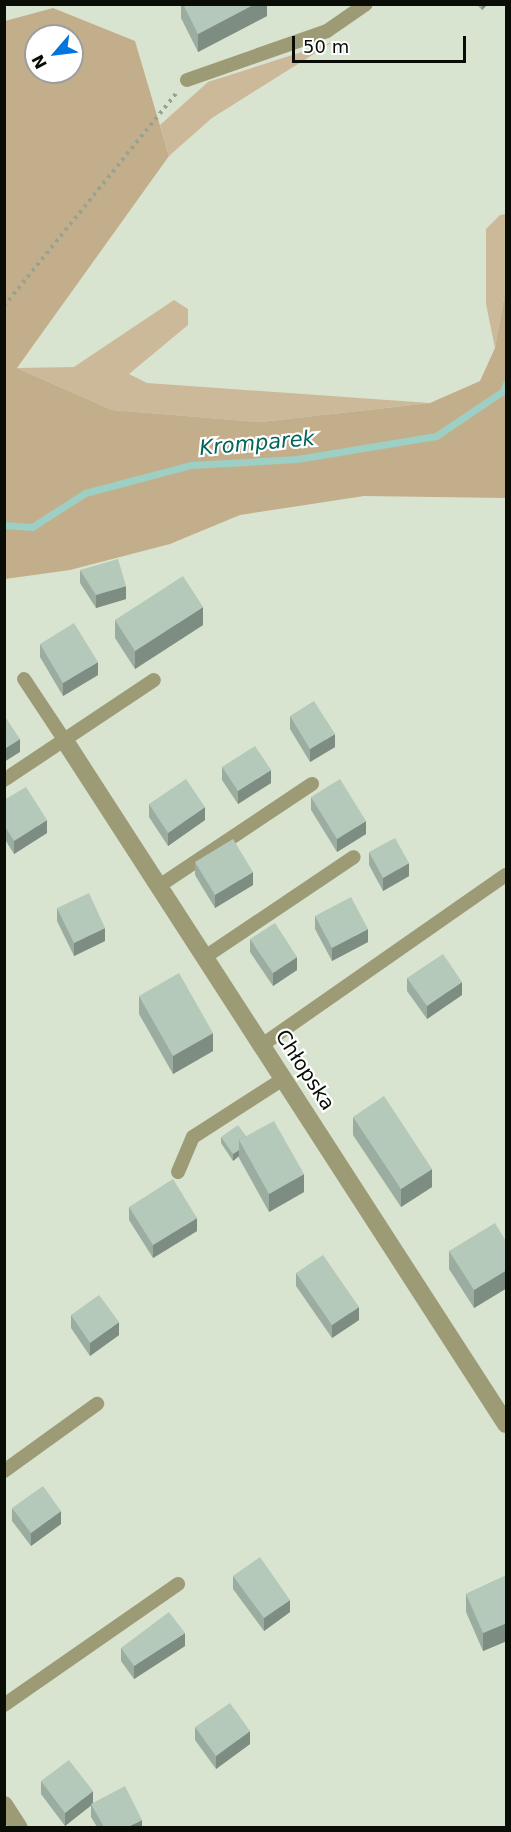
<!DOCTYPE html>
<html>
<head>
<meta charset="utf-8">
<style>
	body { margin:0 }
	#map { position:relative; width:511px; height:1832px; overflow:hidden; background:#d8e4cf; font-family:"DejaVu Sans",sans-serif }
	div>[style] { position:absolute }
	.green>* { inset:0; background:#ccb999 }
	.forest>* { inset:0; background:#c3ae8b }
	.stream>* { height:7px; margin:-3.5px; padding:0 3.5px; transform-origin:3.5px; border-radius:3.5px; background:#9dcfc4 }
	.path>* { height:4px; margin-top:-2px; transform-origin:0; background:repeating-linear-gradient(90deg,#98a291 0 3px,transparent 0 7.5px) }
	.lane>* { height:14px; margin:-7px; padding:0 7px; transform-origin:7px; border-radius:7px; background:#9d9b76 }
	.street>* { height:18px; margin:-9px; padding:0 9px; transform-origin:9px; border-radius:9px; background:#9d9b76 }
	.wall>* { inset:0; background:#9bada0 }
	.shaded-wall>* { inset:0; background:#7e8d82 }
	.building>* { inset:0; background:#b4c9ba }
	span { translate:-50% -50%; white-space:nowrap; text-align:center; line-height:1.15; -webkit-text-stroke:4.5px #fff; paint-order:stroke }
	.street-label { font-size:20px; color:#090d06 }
	.water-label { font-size:21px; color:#006659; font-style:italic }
	.frame { position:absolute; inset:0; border:6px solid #090d06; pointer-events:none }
	.north { position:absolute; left:24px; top:24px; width:60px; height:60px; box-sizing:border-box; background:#fff; border:2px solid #9d9e9b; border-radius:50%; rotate:242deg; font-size:16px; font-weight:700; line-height:24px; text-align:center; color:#090d06 }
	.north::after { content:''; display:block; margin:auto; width:21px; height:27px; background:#0177de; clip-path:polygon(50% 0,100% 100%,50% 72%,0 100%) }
	.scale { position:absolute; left:292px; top:36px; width:174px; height:27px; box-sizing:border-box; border:3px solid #090d06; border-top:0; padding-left:8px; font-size:18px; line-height:21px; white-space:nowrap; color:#090d06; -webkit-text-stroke:4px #fff; paint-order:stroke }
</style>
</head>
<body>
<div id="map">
	<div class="green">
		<i style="clip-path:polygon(333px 42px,212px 118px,169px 156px,160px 125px,208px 82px)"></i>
		<i style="clip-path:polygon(506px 214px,506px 287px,495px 348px,486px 304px,486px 229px,500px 215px)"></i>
		<i style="clip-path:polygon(174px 300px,188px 309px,188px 325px,129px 374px,147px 383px,430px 403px,260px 422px,112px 410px,17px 368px,74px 367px)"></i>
	</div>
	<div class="forest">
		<i style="clip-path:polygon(evenodd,53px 8px,135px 41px,169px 156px,17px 368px,112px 410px,260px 422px,430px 403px,480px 381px,495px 348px,506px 287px,506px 498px,364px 496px,240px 515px,170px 544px,70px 570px,5px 579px,5px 21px,53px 8px,36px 36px,72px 36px,72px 72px,36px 72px,36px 36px)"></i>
	</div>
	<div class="stream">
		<i style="left:4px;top:525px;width:28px;rotate:4deg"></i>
		<i style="left:32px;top:527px;width:63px;rotate:-32.7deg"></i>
		<i style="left:85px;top:493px;width:110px;rotate:-14.8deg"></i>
		<i style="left:191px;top:465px;width:106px;rotate:-3.2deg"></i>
		<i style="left:297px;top:459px;width:141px;rotate:-9.4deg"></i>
		<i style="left:436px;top:436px;width:81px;rotate:-33.9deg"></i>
		<i style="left:503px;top:391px;width:8px;rotate:-67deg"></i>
	</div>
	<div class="path">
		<i style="left:4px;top:306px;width:275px;rotate:-51deg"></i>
	</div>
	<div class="lane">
		<i style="left:187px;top:80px;width:148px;rotate:-19.3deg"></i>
		<i style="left:327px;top:31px;width:47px;rotate:-34.7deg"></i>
		<i style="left:24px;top:679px;width:74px;rotate:56.5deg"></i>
		<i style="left:4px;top:780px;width:180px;rotate:-33.7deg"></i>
		<i style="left:159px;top:886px;width:184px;rotate:-33.7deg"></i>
		<i style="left:205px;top:957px;width:179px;rotate:-33.9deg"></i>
		<i style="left:262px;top:1045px;width:297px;rotate:-34.9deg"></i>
		<i style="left:178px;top:1172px;width:38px;rotate:-67deg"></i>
		<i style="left:193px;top:1137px;width:107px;rotate:-32.8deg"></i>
		<i style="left:4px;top:1471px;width:115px;rotate:-35.8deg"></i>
		<i style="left:4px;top:1705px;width:212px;rotate:-34.8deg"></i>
	</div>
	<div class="street">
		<i style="left:65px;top:741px;width:813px;rotate:57.15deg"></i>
		<i style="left:4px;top:1805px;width:27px;rotate:57deg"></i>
	</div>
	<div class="wall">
		<i style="clip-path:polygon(181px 4px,267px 4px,267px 16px,198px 52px,181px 18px)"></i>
		<i style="clip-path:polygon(476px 4px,488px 4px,482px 10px)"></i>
		<i style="clip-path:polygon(80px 570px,126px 599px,96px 608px,80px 583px)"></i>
		<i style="clip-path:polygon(115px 620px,203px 625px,135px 669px,115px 638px)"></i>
		<i style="clip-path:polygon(40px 644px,98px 675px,63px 696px,40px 657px)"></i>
		<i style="clip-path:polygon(290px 716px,335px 747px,310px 762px,290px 729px)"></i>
		<i style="clip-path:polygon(222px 767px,271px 783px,238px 804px,222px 780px)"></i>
		<i style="clip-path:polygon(311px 797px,366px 834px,337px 852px,311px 810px)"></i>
		<i style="clip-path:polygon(4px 800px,47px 833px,14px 854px,4px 838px)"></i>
		<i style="clip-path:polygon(149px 804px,205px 820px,168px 846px,149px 817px)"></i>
		<i style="clip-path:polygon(369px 852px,409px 876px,383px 891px,369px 865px)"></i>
		<i style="clip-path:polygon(195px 862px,253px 885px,215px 908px,195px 875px)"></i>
		<i style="clip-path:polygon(57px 908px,105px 941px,74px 956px,57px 921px)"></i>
		<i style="clip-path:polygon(315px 916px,368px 942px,332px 961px,315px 929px)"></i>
		<i style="clip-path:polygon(250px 939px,297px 970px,273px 986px,250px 952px)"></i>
		<i style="clip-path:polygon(407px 978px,462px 995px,427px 1019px,407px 991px)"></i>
		<i style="clip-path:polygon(139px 996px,213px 1051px,173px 1074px,139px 1014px)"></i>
		<i style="clip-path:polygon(353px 1117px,432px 1187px,401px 1207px,353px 1135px)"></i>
		<i style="clip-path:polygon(246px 1136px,304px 1192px,269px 1212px,239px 1158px,239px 1156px,233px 1161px,221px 1143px,221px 1137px)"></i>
		<i style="clip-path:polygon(129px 1207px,197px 1231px,153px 1258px,129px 1220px)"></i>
		<i style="clip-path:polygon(507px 1243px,507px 1288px,474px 1308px,449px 1269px,449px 1251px)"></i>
		<i style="clip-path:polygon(296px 1273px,359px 1320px,332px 1338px,296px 1286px)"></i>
		<i style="clip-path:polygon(71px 1315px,119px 1335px,90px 1356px,71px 1328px)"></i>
		<i style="clip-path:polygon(12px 1508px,61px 1524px,31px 1546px,12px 1521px)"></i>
		<i style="clip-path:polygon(507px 1575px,507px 1641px,483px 1651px,466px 1612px,466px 1594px)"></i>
		<i style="clip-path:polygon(233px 1576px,290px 1612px,264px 1631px,233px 1589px)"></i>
		<i style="clip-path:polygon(185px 1646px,134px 1679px,121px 1661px,121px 1648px)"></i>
		<i style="clip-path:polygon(195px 1727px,250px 1744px,216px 1769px,195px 1740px)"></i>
		<i style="clip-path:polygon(41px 1781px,93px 1803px,142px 1827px,97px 1827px,91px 1817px,91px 1805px,65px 1826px,41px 1794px)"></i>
	</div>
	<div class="shaded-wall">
		<i style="clip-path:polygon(255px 4px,267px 4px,267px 16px,198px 52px,198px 34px)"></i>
		<i style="clip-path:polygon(482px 4px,488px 4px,482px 10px)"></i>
		<i style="clip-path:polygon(126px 586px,126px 599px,96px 608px,96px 595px)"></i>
		<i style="clip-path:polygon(203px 607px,203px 625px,135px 669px,135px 651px)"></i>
		<i style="clip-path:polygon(98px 662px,98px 675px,63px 696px,63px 683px)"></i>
		<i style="clip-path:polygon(335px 734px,335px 747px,310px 762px,310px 749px)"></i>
		<i style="clip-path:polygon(20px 739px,20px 752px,4px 762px,4px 749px)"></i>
		<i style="clip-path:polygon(271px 770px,271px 783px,238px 804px,238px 791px)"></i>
		<i style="clip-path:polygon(205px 807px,205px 820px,168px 846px,168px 833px)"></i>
		<i style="clip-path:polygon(47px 820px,47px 833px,14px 854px,14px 841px)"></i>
		<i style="clip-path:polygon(366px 821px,366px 834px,337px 852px,337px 839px)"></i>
		<i style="clip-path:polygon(409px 863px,409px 876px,383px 891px,383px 878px)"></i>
		<i style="clip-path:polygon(253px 872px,253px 885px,215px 908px,215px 895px)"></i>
		<i style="clip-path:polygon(105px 928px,105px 941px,74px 956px,74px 943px)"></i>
		<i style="clip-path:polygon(368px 929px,368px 942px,332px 961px,332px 948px)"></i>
		<i style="clip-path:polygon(297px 957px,297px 970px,273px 986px,273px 973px)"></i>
		<i style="clip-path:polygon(462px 982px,462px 995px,427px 1019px,427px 1006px)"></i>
		<i style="clip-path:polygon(213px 1033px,213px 1051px,173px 1074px,173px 1056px)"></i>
		<i style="clip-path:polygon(239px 1150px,239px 1156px,233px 1161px,233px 1154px)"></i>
		<i style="clip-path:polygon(432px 1169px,432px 1187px,401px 1207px,401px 1189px)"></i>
		<i style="clip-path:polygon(304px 1174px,304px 1192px,269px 1212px,269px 1194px)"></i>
		<i style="clip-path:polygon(197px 1218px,197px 1231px,153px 1258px,153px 1245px)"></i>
		<i style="clip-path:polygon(507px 1270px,507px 1288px,474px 1308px,474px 1290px)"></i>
		<i style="clip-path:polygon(359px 1307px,359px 1320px,332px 1338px,332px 1325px)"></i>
		<i style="clip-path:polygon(119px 1322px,119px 1335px,90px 1356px,90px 1343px)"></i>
		<i style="clip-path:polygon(61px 1511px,61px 1524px,31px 1546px,31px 1533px)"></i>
		<i style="clip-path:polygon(290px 1600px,290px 1612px,264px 1631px,264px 1618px)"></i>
		<i style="clip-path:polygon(507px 1623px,507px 1641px,483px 1651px,483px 1633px)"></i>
		<i style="clip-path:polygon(185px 1633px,185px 1646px,134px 1679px,134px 1666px)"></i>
		<i style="clip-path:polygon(250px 1731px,250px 1744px,216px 1769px,216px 1756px)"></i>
		<i style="clip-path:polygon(93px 1791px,93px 1804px,65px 1826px,65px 1813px)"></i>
		<i style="clip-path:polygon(142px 1820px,142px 1827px,128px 1827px)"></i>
	</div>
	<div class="building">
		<i style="clip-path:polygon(183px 4px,255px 4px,198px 34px)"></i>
		<i style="clip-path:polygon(118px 559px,126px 586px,96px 595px,80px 570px)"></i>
		<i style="clip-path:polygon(183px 576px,203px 607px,135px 651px,115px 620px)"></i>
		<i style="clip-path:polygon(74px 623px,98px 662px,63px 683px,40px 644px)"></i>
		<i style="clip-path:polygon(314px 701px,335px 734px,310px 749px,290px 716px)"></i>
		<i style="clip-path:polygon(4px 715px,20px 739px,4px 749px)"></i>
		<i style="clip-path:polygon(255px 746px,271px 770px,238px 791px,222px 767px)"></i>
		<i style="clip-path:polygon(186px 779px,205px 807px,168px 833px,149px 804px)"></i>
		<i style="clip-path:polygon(340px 779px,366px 821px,337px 839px,311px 797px)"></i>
		<i style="clip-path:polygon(26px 787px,47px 820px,14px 841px,4px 825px,4px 800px)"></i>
		<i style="clip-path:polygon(395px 838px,409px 863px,383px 878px,369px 852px)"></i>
		<i style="clip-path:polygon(233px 839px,253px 872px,215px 895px,195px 862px)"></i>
		<i style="clip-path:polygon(89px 893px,105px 928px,74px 943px,57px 908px)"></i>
		<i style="clip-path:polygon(351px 897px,368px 929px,332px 948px,315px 916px)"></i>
		<i style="clip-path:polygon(275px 923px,297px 957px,273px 973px,250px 939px)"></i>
		<i style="clip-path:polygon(443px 954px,462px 982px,427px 1006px,407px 978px)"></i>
		<i style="clip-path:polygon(179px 973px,213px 1033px,173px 1056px,139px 996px)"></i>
		<i style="clip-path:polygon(384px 1096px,432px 1169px,401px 1189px,353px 1117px)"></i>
		<i style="clip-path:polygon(274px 1121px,304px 1174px,269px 1194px,239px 1140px)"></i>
		<i style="clip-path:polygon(238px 1125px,246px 1136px,239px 1140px,239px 1150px,233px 1154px,221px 1137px)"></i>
		<i style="clip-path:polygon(173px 1179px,197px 1218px,153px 1245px,129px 1207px)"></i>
		<i style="clip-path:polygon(495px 1223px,507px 1243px,507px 1270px,474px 1290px,449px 1251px)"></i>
		<i style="clip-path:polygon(323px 1255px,359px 1307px,332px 1325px,296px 1273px)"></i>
		<i style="clip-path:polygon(99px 1295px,119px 1322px,90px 1343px,71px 1315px)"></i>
		<i style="clip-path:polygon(43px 1486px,61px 1511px,31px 1533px,12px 1508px)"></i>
		<i style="clip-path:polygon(260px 1557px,290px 1600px,264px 1618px,233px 1576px)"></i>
		<i style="clip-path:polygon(507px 1575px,507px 1623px,483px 1633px,466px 1594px)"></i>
		<i style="clip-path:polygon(169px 1612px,185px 1633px,134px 1666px,121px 1648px)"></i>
		<i style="clip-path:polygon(230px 1703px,250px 1731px,216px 1756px,195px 1727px)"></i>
		<i style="clip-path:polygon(69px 1760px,93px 1791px,65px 1813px,41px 1781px)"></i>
		<i style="clip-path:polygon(125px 1786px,142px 1820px,128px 1827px,104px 1827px,91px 1804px)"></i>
	</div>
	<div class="street-label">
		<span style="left:305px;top:1070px;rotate:57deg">Chłopska</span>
	</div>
	<div class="water-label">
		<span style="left:257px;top:443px;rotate:-5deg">Kromparek</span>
	</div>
	<div class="frame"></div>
	<div class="north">N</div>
	<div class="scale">50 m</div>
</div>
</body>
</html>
